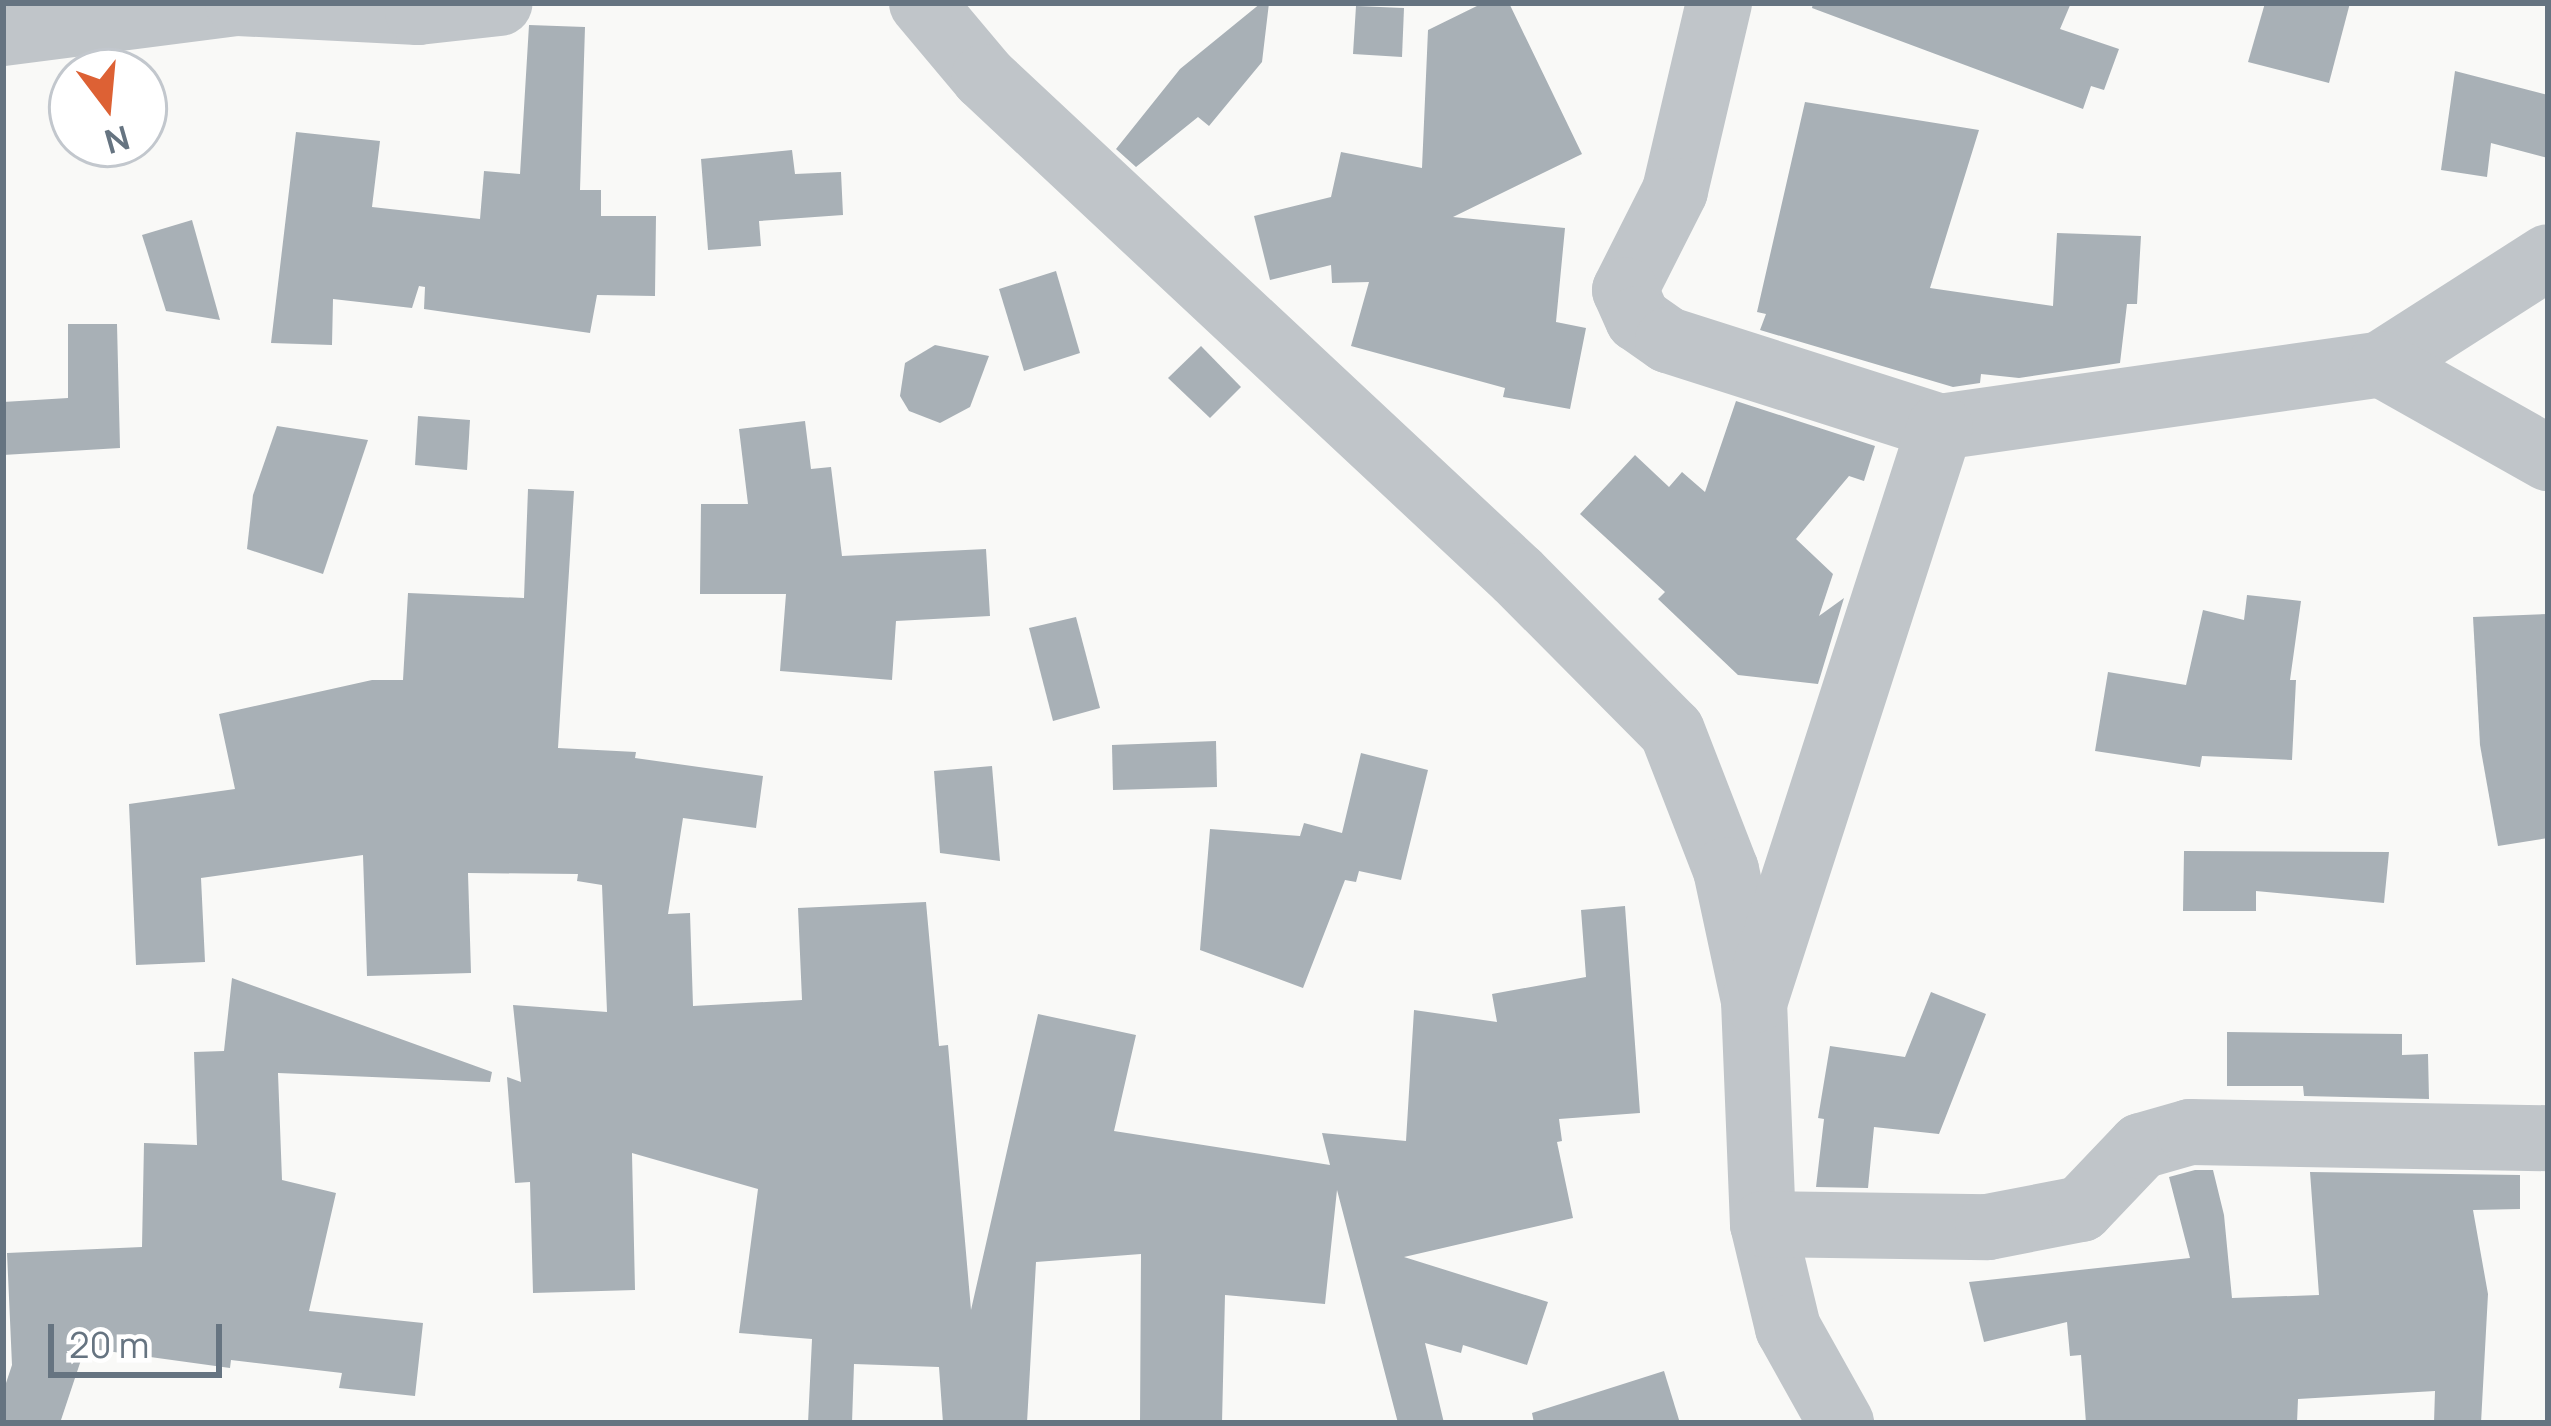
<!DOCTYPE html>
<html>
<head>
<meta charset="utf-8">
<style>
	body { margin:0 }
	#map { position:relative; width:2551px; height:1426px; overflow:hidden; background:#f9f9f7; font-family:Manrope,sans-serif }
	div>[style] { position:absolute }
	.building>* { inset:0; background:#a8b0b6 }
	.street>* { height:66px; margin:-33px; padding:0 33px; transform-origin:33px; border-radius:33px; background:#c0c5c9 }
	span { translate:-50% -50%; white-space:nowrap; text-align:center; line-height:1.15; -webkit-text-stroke:12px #fff; paint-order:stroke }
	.frame { position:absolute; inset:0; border:6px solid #667481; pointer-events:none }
	.north { position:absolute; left:48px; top:48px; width:120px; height:120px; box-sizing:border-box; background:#fff; border:3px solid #c2c7cd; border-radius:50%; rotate:164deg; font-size:33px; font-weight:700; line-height:48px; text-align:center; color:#667481 }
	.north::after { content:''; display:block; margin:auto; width:42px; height:54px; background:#dd6134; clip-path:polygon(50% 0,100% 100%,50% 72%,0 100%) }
	.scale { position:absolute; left:48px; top:1324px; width:174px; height:54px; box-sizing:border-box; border:6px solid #667481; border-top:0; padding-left:15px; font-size:36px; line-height:42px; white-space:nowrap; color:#667481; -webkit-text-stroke:9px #fff; paint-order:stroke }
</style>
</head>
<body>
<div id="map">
	<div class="building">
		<i style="clip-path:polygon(1261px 3px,1269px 3px,1262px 62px,1209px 126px,1198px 117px,1136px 167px,1116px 149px,1180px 69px)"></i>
		<i style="clip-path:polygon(1483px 3px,1509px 3px,1582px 154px,1453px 217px,1565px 228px,1556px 322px,1586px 328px,1570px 409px,1503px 397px,1505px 388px,1351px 346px,1369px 282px,1332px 283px,1331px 265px,1270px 280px,1254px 216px,1331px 197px,1341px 152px,1422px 168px,1428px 30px)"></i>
		<i style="clip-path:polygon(1813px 3px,2071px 3px,2060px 29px,2119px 49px,2104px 90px,2091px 86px,2083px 109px,1812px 8px)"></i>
		<i style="clip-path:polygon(2265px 3px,2350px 3px,2329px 83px,2248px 62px)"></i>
		<i style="clip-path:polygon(1356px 6px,1404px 8px,1402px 57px,1353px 54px)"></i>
		<i style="clip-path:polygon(529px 25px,585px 27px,580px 190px,601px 190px,601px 216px,656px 216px,655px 296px,597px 295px,590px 333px,424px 309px,425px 287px,419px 286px,412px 308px,333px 299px,332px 345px,271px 343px,296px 132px,380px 141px,372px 207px,480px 219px,484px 171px,520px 174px)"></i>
		<i style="clip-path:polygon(2455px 71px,2548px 95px,2548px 158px,2491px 143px,2487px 177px,2441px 170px)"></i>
		<i style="clip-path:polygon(1805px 102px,1979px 130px,1930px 288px,2053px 306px,2057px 233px,2141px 236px,2137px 304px,2127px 304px,2120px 363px,2019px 378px,1981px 374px,1980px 383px,1953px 387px,1760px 330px,1766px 314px,1757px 312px)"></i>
		<i style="clip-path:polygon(792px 150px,795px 174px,841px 172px,843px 215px,759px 221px,761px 246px,708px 250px,701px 159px)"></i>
		<i style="clip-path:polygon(192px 220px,220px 320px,166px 311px,142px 235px)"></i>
		<i style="clip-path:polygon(1056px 271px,1080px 353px,1024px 371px,999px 289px)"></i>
		<i style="clip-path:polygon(68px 324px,117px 324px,120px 448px,3px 455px,3px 402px,68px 398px)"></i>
		<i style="clip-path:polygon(935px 345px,989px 356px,970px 407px,940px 423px,909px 411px,900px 396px,905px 363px)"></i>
		<i style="clip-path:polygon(1201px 346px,1241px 387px,1210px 418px,1168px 378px)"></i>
		<i style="clip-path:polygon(1736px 401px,1875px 446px,1864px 481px,1849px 476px,1796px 539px,1833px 574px,1819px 616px,1844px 598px,1818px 684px,1738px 675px,1658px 599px,1665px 592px,1580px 514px,1635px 455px,1669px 487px,1682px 472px,1705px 492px)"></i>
		<i style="clip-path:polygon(418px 416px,470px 420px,467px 470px,415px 465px)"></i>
		<i style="clip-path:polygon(805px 421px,811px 469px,831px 467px,842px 556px,986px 549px,990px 616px,896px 621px,892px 680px,780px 671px,786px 594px,700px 594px,701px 504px,748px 504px,739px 429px)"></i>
		<i style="clip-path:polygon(277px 426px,368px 440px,323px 574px,247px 549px,253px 495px)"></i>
		<i style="clip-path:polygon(528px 489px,574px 491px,558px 748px,636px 752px,635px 758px,763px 776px,756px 828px,683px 818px,668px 914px,690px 913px,693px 1006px,802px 1000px,798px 908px,926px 902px,939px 1046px,948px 1045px,971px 1310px,1038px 1014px,1136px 1035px,1114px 1131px,1330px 1165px,1322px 1133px,1406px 1141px,1414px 1010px,1497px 1022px,1492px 994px,1586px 977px,1581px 910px,1625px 906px,1640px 1113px,1559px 1119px,1562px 1141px,1557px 1142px,1573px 1218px,1404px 1257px,1548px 1302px,1527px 1365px,1463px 1345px,1461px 1353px,1425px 1343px,1444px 1423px,1398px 1423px,1337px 1190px,1325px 1304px,1225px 1295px,1222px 1423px,1140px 1423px,1141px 1254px,1036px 1262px,1027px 1423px,943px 1423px,939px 1367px,854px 1364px,852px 1423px,808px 1423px,812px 1339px,739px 1333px,758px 1189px,632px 1153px,635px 1290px,533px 1293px,530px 1182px,515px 1183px,507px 1077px,521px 1082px,513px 1005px,607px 1012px,602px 885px,577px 881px,578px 874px,468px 873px,471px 973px,367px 976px,363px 855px,201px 878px,205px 962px,136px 965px,129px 804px,235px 789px,219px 714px,372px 680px,403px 680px,408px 593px,524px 598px)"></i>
		<i style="clip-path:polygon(2247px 595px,2301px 601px,2290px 680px,2296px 680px,2292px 760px,2202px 756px,2200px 767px,2095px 751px,2108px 672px,2186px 685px,2203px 610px,2244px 620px)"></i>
		<i style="clip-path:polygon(2548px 614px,2548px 838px,2498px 846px,2480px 745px,2473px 617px)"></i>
		<i style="clip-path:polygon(1076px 617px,1100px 708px,1053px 721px,1029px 628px)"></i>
		<i style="clip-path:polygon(1216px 741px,1217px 787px,1113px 790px,1112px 745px)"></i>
		<i style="clip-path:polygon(1361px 753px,1428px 770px,1401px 880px,1359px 871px,1356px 882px,1345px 880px,1303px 988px,1200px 950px,1210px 829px,1300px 836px,1304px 823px,1342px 833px)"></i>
		<i style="clip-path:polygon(992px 766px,1000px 861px,940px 853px,934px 771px)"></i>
		<i style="clip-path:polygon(2184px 851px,2389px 852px,2384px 903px,2256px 891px,2256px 911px,2183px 911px)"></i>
		<i style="clip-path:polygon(232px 978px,492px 1072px,490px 1082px,278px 1073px,282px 1180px,336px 1193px,309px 1311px,423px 1323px,415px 1396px,339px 1388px,342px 1373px,231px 1360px,230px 1368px,85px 1348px,60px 1423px,3px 1423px,3px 1392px,12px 1365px,7px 1253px,142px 1247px,144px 1143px,197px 1145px,194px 1052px,224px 1051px)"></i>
		<i style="clip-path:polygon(1931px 992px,1986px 1014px,1939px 1134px,1874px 1127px,1868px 1188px,1816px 1187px,1824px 1119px,1818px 1118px,1830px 1046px,1905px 1057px)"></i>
		<i style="clip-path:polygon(2227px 1032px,2402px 1034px,2402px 1055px,2428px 1054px,2429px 1099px,2304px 1096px,2303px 1086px,2227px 1086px)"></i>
		<i style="clip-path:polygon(2195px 1170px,2213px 1170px,2224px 1215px,2232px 1298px,2319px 1295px,2310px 1172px,2520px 1175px,2520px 1209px,2473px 1210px,2488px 1294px,2481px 1423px,2434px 1423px,2435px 1391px,2298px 1399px,2297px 1423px,2086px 1423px,2081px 1355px,2070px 1356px,2067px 1322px,1984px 1342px,1969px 1282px,2190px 1258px,2169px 1177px)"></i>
		<i style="clip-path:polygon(1664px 1371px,1680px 1423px,1534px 1423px,1532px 1413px)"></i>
	</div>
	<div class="street">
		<i style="left:922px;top:3px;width:97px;rotate:50deg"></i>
		<i style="left:984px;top:77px;width:731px;rotate:43.06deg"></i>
		<i style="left:1518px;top:576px;width:218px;rotate:45.2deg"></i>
		<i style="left:1672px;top:731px;width:149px;rotate:68.8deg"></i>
		<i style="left:1726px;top:870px;width:134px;rotate:77.9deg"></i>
		<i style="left:1754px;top:1001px;width:223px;rotate:87.7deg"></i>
		<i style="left:1763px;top:1224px;width:107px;rotate:76.5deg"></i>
		<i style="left:1788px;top:1328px;width:109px;rotate:60.8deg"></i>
		<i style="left:1719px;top:3px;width:193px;rotate:103.2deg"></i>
		<i style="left:1675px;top:191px;width:111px;rotate:116.8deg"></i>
		<i style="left:1625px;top:290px;width:32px;rotate:66deg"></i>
		<i style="left:1638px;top:319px;width:37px;rotate:35deg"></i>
		<i style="left:1668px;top:340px;width:286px;rotate:17.7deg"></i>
		<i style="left:1940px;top:427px;width:445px;rotate:-8.1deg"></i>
		<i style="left:2381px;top:364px;width:198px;rotate:-32.6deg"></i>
		<i style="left:3px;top:33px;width:237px;rotate:-7.3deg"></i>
		<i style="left:238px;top:3px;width:180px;rotate:2.9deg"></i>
		<i style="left:418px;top:12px;width:82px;rotate:-6.3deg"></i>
		<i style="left:2381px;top:364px;width:192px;rotate:29.4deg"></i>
		<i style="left:1755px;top:1000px;width:602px;rotate:-72.11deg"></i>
		<i style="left:1763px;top:1224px;width:225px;rotate:0.8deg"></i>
		<i style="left:1988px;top:1227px;width:95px;rotate:-11deg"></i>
		<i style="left:2081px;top:1209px;width:87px;rotate:-46.4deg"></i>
		<i style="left:2141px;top:1146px;width:51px;rotate:-15.9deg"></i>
		<i style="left:2190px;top:1132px;width:358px;rotate:1deg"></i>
	</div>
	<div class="frame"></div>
	<div class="north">N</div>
	<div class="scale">20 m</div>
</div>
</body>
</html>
